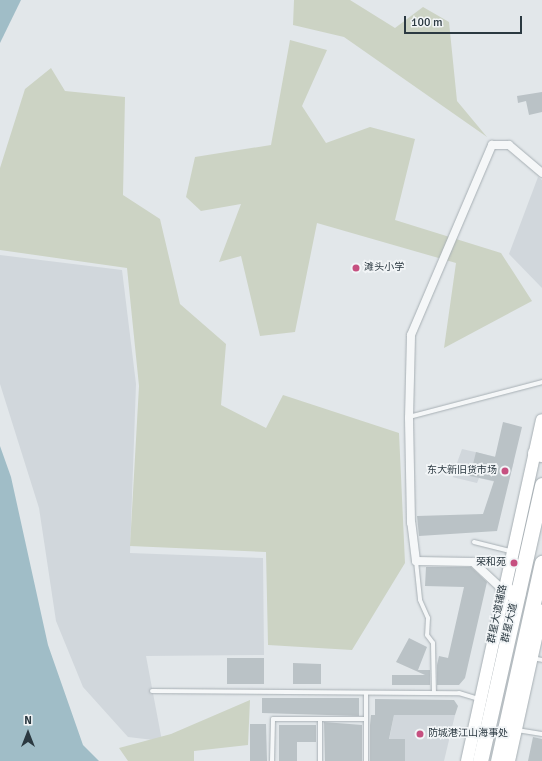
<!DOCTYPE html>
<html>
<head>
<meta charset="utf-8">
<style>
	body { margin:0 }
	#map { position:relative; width:542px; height:761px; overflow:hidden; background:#e2e7ea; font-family:Signika,"Noto Sans SC",sans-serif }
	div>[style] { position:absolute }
	.built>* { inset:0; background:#d1d7dc }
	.green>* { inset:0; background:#ccd3c4 }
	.water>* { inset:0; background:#a0bdc7 }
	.building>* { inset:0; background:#bac2c6 }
	.roads { filter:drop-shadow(0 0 1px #a7afb4) drop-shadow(0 0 1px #a7afb4) }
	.lane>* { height:4px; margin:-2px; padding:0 2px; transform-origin:2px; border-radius:2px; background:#f5f7f8 }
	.street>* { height:8px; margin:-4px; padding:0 4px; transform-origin:4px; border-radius:4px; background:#f5f7f8 }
	.secondary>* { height:12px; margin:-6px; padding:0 6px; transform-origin:6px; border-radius:6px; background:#fff }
	.highway>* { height:15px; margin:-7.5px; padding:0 7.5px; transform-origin:7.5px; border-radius:7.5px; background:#fff }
	.dots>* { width:11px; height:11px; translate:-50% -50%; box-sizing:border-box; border:2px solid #f2f5f7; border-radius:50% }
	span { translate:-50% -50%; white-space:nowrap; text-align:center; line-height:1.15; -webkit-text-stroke:3.5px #f2f5f7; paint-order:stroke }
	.poi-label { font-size:10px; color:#2b3941 }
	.left { translate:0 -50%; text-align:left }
	.right { translate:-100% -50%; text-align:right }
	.street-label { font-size:10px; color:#2b3941 }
	.north { position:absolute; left:8px; top:713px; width:40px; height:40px; -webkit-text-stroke:3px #f2f5f7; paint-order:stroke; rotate:0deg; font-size:11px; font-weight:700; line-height:16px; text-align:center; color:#2b3941 }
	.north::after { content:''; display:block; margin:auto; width:14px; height:18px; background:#2b3941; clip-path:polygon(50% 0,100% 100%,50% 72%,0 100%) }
	.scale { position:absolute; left:404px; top:16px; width:118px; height:18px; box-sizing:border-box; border:2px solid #2b3941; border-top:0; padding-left:5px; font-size:12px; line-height:14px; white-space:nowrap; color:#2b3941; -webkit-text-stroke:3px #f2f5f7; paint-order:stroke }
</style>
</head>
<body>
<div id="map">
	<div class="built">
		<i style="clip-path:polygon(538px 177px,542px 180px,542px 288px,509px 254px)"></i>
		<i style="clip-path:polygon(0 255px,122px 270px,136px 384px,130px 553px,263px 558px,264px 655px,146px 656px,162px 741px,128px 737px,83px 687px,56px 621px,39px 508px,0 384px)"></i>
		<i style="clip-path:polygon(462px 449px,514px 461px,508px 485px,479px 478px,477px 483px,452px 477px)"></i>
		<i style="clip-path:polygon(394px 715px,455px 715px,444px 761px,385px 761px)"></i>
	</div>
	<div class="green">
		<i style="clip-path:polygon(294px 0,350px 0,395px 28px,423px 7px,449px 22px,457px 101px,487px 137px,344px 37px,293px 25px)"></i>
		<i style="clip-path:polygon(290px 40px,327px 50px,302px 106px,326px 143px,370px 127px,415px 139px,395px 220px,501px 253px,532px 301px,444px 348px,456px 263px,317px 223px,295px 332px,260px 336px,241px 256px,219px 262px,241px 204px,201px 211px,186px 197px,195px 157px,271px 145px)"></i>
		<i style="clip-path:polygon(51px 68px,65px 91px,125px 97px,123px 195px,160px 219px,180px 304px,226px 344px,221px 405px,266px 428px,283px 395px,399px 433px,405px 563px,352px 650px,268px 645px,266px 552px,130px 546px,139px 386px,127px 268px,0 250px,0 168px,25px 89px)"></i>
		<i style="clip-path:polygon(250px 700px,248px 745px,194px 751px,194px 761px,128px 761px,119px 748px,171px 734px)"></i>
	</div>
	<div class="water">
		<i style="clip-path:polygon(0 0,21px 0,0 43px)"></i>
		<i style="clip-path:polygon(0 446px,11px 477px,48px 645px,83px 745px,99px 761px,0 761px)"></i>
	</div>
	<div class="building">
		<i style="clip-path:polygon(542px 92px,542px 112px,529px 115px,526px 101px,518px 103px,517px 96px)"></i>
		<i style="clip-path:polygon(503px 422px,522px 427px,497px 531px,419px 536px,417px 516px,483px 514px,494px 481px,470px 476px,476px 452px,495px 457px)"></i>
		<i style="clip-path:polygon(426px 567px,471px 567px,487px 582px,465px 678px,459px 685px,437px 685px,437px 665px,439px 656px,448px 658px,464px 587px,425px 586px)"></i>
		<i style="clip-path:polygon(409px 638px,427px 647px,418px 670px,430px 670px,430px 685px,392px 685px,392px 675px,425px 675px,396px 662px)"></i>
		<i style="clip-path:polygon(227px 658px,264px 658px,264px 684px,227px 684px)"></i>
		<i style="clip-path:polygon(293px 663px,321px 664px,321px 684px,293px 684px)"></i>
		<i style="clip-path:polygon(262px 698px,359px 698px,359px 716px,262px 713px)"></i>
		<i style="clip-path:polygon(375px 699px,454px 700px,458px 706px,455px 715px,394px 715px,389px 739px,405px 739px,405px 761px,370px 761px,370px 725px,371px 715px,375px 715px)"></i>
		<i style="clip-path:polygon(324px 722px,362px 725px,362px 761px,325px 761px)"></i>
		<i style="clip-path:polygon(250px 724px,266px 724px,267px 761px,250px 761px)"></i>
		<i style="clip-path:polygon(279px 725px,316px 725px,316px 742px,297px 742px,297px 761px,279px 761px)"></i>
		<i style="clip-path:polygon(533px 737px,542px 739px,542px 761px,528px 761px)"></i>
	</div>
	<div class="roads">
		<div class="lane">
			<i style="left:409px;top:417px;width:138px;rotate:-14.7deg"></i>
			<i style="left:474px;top:542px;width:38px;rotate:14deg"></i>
			<i style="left:416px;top:561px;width:39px;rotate:84deg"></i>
			<i style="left:420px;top:600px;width:20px;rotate:66deg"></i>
			<i style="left:428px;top:618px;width:17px;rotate:93deg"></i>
			<i style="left:427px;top:635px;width:10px;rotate:53deg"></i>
			<i style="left:433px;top:643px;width:50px;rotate:88.9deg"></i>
			<i style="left:532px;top:658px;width:10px;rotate:11deg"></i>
			<i style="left:152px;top:691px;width:307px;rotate:0.4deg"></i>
			<i style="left:459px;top:693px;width:21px;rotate:17deg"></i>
			<i style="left:366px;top:693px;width:68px;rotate:90deg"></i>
			<i style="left:517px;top:730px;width:25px;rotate:9deg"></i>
			<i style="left:272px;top:761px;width:42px;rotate:-88.6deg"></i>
			<i style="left:273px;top:719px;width:93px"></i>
			<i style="left:320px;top:761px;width:42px;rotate:-90deg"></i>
		</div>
		<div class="street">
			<i style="left:503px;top:590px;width:41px;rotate:-137deg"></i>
			<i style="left:473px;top:562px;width:57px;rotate:-179deg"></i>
			<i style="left:416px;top:561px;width:38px;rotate:-97deg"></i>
			<i style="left:411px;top:523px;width:105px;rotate:-91.1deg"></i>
			<i style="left:409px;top:418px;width:83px;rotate:-88.6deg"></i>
			<i style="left:411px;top:335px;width:207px;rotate:-66.9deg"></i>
			<i style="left:492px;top:145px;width:17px"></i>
			<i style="left:509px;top:145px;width:43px;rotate:40.3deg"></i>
		</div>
		<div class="secondary">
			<i style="left:467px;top:761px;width:349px;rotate:-77.6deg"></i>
			<i style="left:509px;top:761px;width:154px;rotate:-77.6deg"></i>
		</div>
		<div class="highway">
			<i style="left:535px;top:453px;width:7px;rotate:8deg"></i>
			<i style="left:503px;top:590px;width:15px;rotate:16deg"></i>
			<i style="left:480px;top:761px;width:283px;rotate:-77.3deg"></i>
			<i style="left:498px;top:761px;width:203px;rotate:-77.5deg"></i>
		</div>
	</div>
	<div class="dots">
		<i style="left:356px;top:268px;background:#c65080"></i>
		<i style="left:505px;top:471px;background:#c65080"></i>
		<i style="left:514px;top:563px;background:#c65080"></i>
		<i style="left:420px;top:734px;background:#c65080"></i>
	</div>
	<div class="poi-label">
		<span class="left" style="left:364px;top:268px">滩头小学</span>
		<span class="right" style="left:497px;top:471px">东大新旧货市场</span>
		<span class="right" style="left:506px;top:563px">荣和苑</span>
		<span class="left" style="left:428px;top:734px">防城港江山海事处</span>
	</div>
	<div class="street-label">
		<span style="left:498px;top:614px;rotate:-78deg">群星大道辅路</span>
		<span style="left:510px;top:623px;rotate:-77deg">群星大道</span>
	</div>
	<div class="north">N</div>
	<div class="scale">100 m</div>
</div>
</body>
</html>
